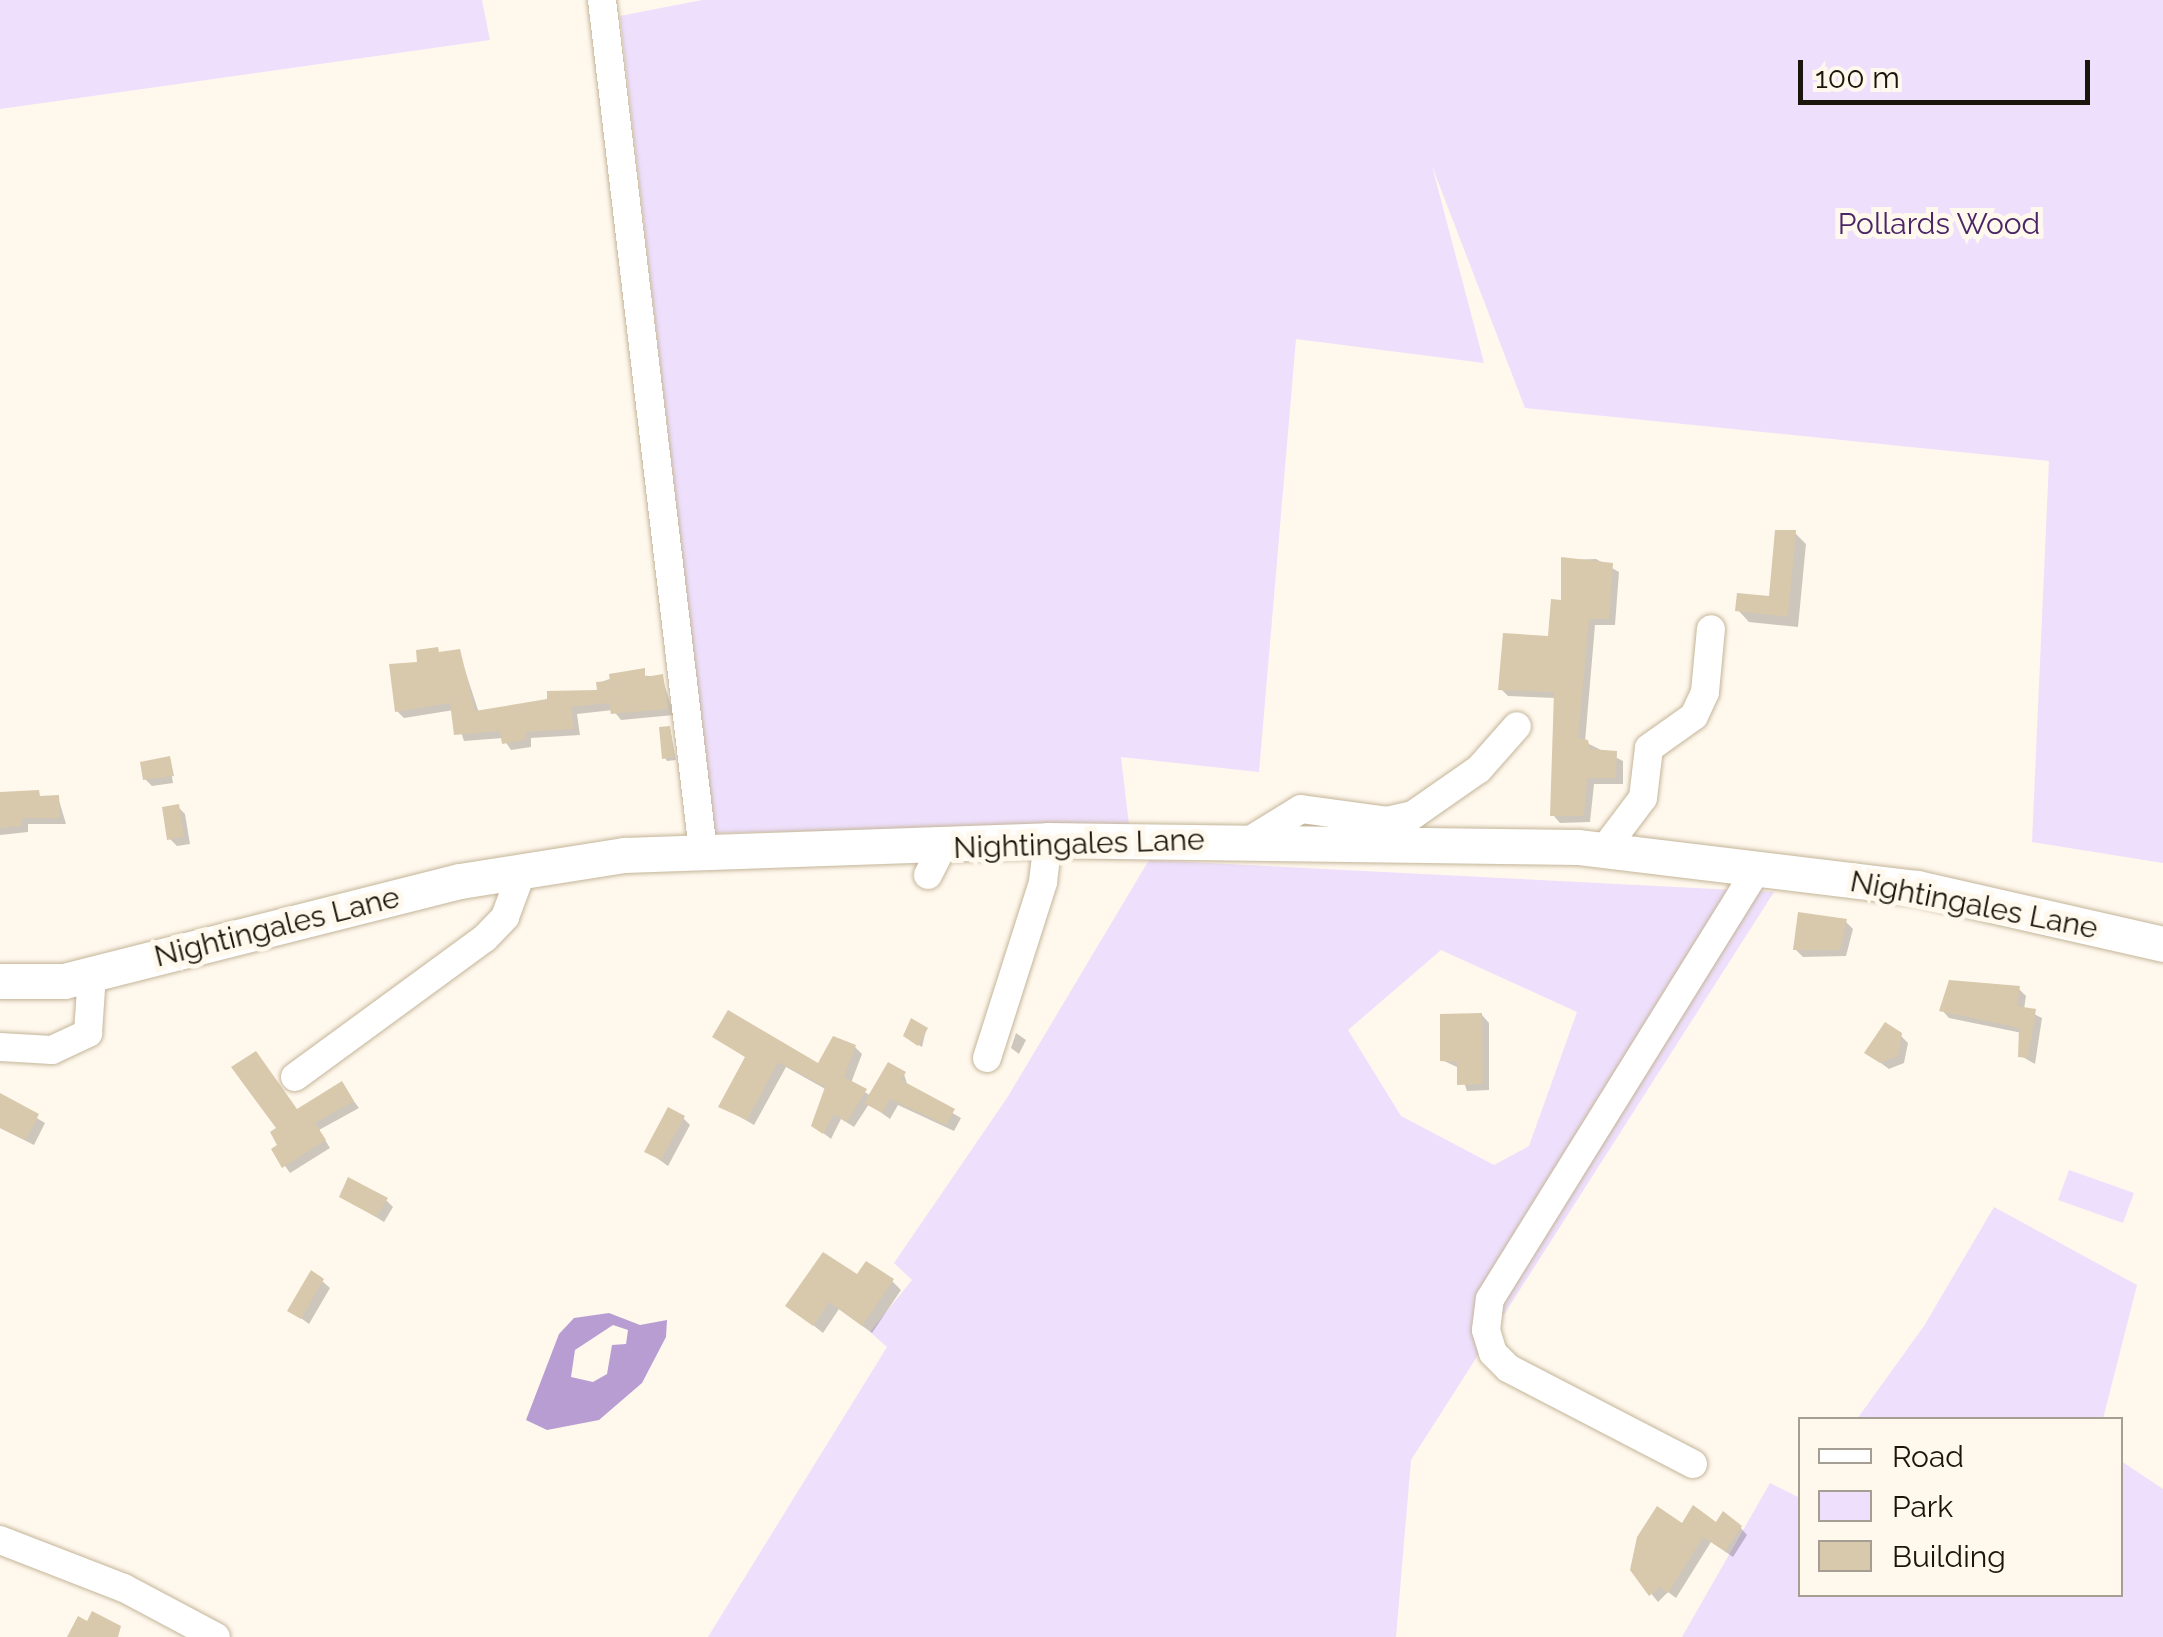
<!DOCTYPE html>
<html>
<head>
<meta charset="utf-8">
<style>
	body { margin:0 }
	#map { position:relative; width:2163px; height:1637px; overflow:hidden; background:#fff8ed; font-family:Raleway,sans-serif }
	div>[style] { position:absolute }
	.green>* { inset:0; background:#eedffd }
	.water>* { inset:0; background:#b89dd3 }
	.shadow>* { inset:0; background:#0003 }
	.building>* { inset:0; background:#d8c9ad }
	.roads { filter:drop-shadow(0 0 2px #c4b599) drop-shadow(0 0 2px #c4b599) }
	.minor>* { height:28px; margin:-14px; padding:0 14px; transform-origin:14px; border-radius:14px; background:#fff }
	.major>* { height:35px; margin:-17.5px; padding:0 17.5px; transform-origin:17.5px; border-radius:17.5px; background:#fff }
	span { translate:-50% -50%; white-space:nowrap; text-align:center; line-height:1.15; -webkit-text-stroke:10px #fff8ed; paint-order:stroke }
	.park-label { font-size:30px; color:#4a2667 }
	.street-label { font-size:30px; color:#1b160c }
	.legend { position:absolute; left:1798px; top:1417px; width:325px; height:180px; box-sizing:border-box; background:#fff8ed; border:2px solid #a49e93; margin:0; padding:12px 18px; list-style:none; font-size:30px; color:#1b160c }
	.legend li { display:flex; align-items:center; gap:20px; height:50px }
	.legend b { width:50px; border:2px solid #a49e93 }
	.scale { position:absolute; left:1798px; top:60px; width:292px; height:45px; box-sizing:border-box; border:5px solid #1b160c; border-top:0; padding-left:12px; font-size:30px; line-height:35px; white-space:nowrap; color:#1b160c; -webkit-text-stroke:8px #fff8ed; paint-order:stroke }
</style>
</head>
<body>
<div id="map">
	<div class="green">
		<i style="clip-path:polygon(0 0,482px 0,490px 40px,0 109px)"></i>
		<i style="clip-path:polygon(702px 0,2163px 0,2163px 863px,2032px 842px,2049px 461px,1525px 408px,1432px 166px,1484px 363px,1296px 339px,1259px 772px,1121px 757px,1129px 825px,714px 833px,620px 16px)"></i>
		<i style="clip-path:polygon(evenodd,1149px 860px,1774px 892px,1411px 1460px,1396px 1637px,708px 1637px,887px 1347px,870px 1332px,912px 1280px,894px 1263px,1007px 1098px,1149px 860px,1441px 950px,1577px 1012px,1529px 1146px,1494px 1165px,1401px 1116px,1348px 1030px,1441px 950px)"></i>
		<i style="clip-path:polygon(2069px 1170px,2134px 1193px,2123px 1223px,2058px 1200px)"></i>
		<i style="clip-path:polygon(1994px 1207px,2137px 1285px,2103px 1419px,1857px 1419px,1924px 1326px)"></i>
		<i style="clip-path:polygon(2121px 1461px,2163px 1489px,2163px 1637px,1682px 1637px,1770px 1483px,1800px 1498px,1800px 1594px,2120px 1594px)"></i>
	</div>
	<div class="water">
		<i style="clip-path:polygon(evenodd,609px 1313px,640px 1325px,667px 1320px,666px 1337px,642px 1383px,599px 1420px,547px 1430px,526px 1420px,559px 1334px,574px 1318px,609px 1313px,613px 1325px,628px 1330px,626px 1344px,612px 1345px,607px 1374px,593px 1382px,571px 1377px,575px 1350px,613px 1325px)"></i>
	</div>
	<div class="shadow">
		<i style="clip-path:polygon(1795px 533px,1806px 544px,1798px 627px,1749px 622px,1738px 610px,1771px 598px)"></i>
		<i style="clip-path:polygon(1596px 559px,1619px 572px,1615px 625px,1595px 625px,1585px 742px,1623px 761px,1623px 784px,1594px 784px,1590px 822px,1560px 823px,1553px 815px,1555px 698px,1508px 696px,1501px 689px,1550px 638px,1564px 602px,1564px 560px)"></i>
		<i style="clip-path:polygon(459px 652px,479px 713px,600px 692px,598px 683px,624px 674px,662px 677px,674px 715px,621px 720px,613px 710px,577px 714px,580px 735px,531px 738px,531px 747px,511px 750px,503px 738px,464px 741px,454px 710px,404px 718px,397px 711px,420px 664px)"></i>
		<i style="clip-path:polygon(670px 728px,676px 760px,667px 761px,665px 758px)"></i>
		<i style="clip-path:polygon(169px 759px,173px 783px,152px 786px,145px 779px)"></i>
		<i style="clip-path:polygon(0 796px,58px 797px,66px 824px,28px 824px,28px 832px,0 835px)"></i>
		<i style="clip-path:polygon(178px 807px,185px 814px,190px 844px,177px 846px,169px 838px)"></i>
		<i style="clip-path:polygon(1846px 922px,1853px 929px,1846px 956px,1803px 957px,1796px 950px)"></i>
		<i style="clip-path:polygon(1950px 982px,2019px 989px,2026px 996px,2024px 1009px,2042px 1018px,2035px 1064px,2021px 1056px,2022px 1033px,1949px 1018px,1942px 1010px)"></i>
		<i style="clip-path:polygon(1482px 1015px,1489px 1023px,1489px 1090px,1467px 1091px,1459px 1068px,1442px 1060px)"></i>
		<i style="clip-path:polygon(926px 1030px,922px 1047px,908px 1038px)"></i>
		<i style="clip-path:polygon(1016px 1033px,1026px 1040px,1019px 1054px,1011px 1048px)"></i>
		<i style="clip-path:polygon(1900px 1035px,1908px 1043px,1904px 1063px,1889px 1069px,1867px 1053px)"></i>
		<i style="clip-path:polygon(715px 1037px,819px 1066px,855px 1047px,862px 1054px,851px 1083px,871px 1096px,904px 1074px,908px 1087px,961px 1118px,954px 1131px,898px 1105px,890px 1119px,869px 1104px,854px 1127px,841px 1119px,831px 1139px,822px 1132px,827px 1090px,786px 1067px,754px 1125px,721px 1106px,747px 1058px)"></i>
		<i style="clip-path:polygon(341px 1084px,359px 1108px,319px 1130px,330px 1148px,290px 1173px,274px 1150px,298px 1111px)"></i>
		<i style="clip-path:polygon(0 1096px,45px 1123px,34px 1145px,0 1128px)"></i>
		<i style="clip-path:polygon(683px 1118px,690px 1125px,668px 1166px,647px 1151px)"></i>
		<i style="clip-path:polygon(342px 1196px,386px 1200px,393px 1207px,384px 1222px)"></i>
		<i style="clip-path:polygon(857px 1278px,892px 1281px,901px 1290px,872px 1333px,839px 1309px,823px 1333px,789px 1306px)"></i>
		<i style="clip-path:polygon(322px 1281px,330px 1288px,309px 1324px,290px 1310px)"></i>
		<i style="clip-path:polygon(1683px 1526px,1740px 1527px,1747px 1535px,1733px 1557px,1711px 1542px,1676px 1598px,1668px 1592px,1658px 1602px,1632px 1570px)"></i>
	</div>
	<div class="building">
		<i style="clip-path:polygon(1775px 530px,1796px 530px,1788px 617px,1735px 611px,1737px 593px,1769px 596px)"></i>
		<i style="clip-path:polygon(1561px 557px,1613px 563px,1609px 619px,1589px 619px,1578px 738px,1588px 740px,1590px 749px,1617px 751px,1616px 778px,1587px 778px,1584px 816px,1550px 816px,1554px 692px,1498px 690px,1503px 633px,1548px 636px,1551px 599px,1561px 600px)"></i>
		<i style="clip-path:polygon(438px 647px,439px 652px,460px 649px,475px 711px,547px 699px,547px 691px,597px 690px,596px 682px,610px 681px,609px 674px,645px 668px,645px 677px,663px 674px,668px 709px,611px 714px,609px 703px,571px 707px,574px 729px,525px 732px,525px 740px,502px 744px,500px 731px,454px 735px,450px 703px,395px 712px,389px 664px,417px 662px,416px 650px)"></i>
		<i style="clip-path:polygon(670px 726px,674px 757px,662px 759px,659px 727px)"></i>
		<i style="clip-path:polygon(170px 756px,174px 776px,143px 780px,140px 762px)"></i>
		<i style="clip-path:polygon(39px 790px,40px 796px,59px 795px,60px 818px,22px 818px,22px 826px,0 828px,0 792px)"></i>
		<i style="clip-path:polygon(179px 804px,184px 837px,167px 840px,162px 807px)"></i>
		<i style="clip-path:polygon(1798px 912px,1847px 919px,1840px 950px,1793px 950px)"></i>
		<i style="clip-path:polygon(1949px 980px,2020px 986px,2017px 1006px,2036px 1009px,2028px 1058px,2018px 1057px,2019px 1028px,1939px 1011px)"></i>
		<i style="clip-path:polygon(728px 1010px,818px 1063px,833px 1036px,856px 1045px,844px 1077px,867px 1089px,847px 1122px,834px 1114px,823px 1134px,811px 1126px,825px 1087px,778px 1062px,747px 1120px,718px 1107px,745px 1057px,712px 1037px)"></i>
		<i style="clip-path:polygon(1482px 1013px,1483px 1084px,1457px 1085px,1457px 1062px,1440px 1061px,1440px 1014px)"></i>
		<i style="clip-path:polygon(911px 1018px,928px 1028px,918px 1046px,903px 1036px)"></i>
		<i style="clip-path:polygon(1885px 1022px,1902px 1033px,1898px 1056px,1880px 1063px,1864px 1053px)"></i>
		<i style="clip-path:polygon(256px 1051px,297px 1109px,342px 1081px,354px 1101px,315px 1123px,326px 1140px,282px 1168px,271px 1149px,277px 1145px,270px 1132px,276px 1128px,231px 1067px)"></i>
		<i style="clip-path:polygon(888px 1062px,906px 1072px,901px 1080px,955px 1109px,946px 1125px,890px 1099px,882px 1113px,864px 1103px)"></i>
		<i style="clip-path:polygon(0 1093px,39px 1114px,26px 1140px,0 1128px)"></i>
		<i style="clip-path:polygon(668px 1107px,685px 1116px,661px 1160px,644px 1152px)"></i>
		<i style="clip-path:polygon(348px 1177px,388px 1198px,376px 1217px,339px 1197px)"></i>
		<i style="clip-path:polygon(823px 1252px,857px 1274px,866px 1261px,894px 1279px,862px 1326px,829px 1302px,813px 1326px,785px 1306px)"></i>
		<i style="clip-path:polygon(311px 1270px,324px 1279px,301px 1319px,287px 1311px)"></i>
		<i style="clip-path:polygon(1693px 1505px,1716px 1522px,1723px 1511px,1742px 1526px,1725px 1551px,1703px 1537px,1668px 1593px,1660px 1587px,1649px 1596px,1630px 1570px,1637px 1537px,1657px 1506px,1682px 1523px)"></i>
		<i style="clip-path:polygon(92px 1611px,121px 1626px,118px 1637px,67px 1637px,78px 1616px,87px 1621px)"></i>
	</div>
	<div class="roads">
		<div class="minor">
			<i style="left:602px;top:0;width:857px;rotate:83.23deg"></i>
			<i style="left:1249px;top:841px;width:61px;rotate:-31.6deg"></i>
			<i style="left:1301px;top:809px;width:87px;rotate:7.9deg"></i>
			<i style="left:1387px;top:821px;width:27px;rotate:-13deg"></i>
			<i style="left:1413px;top:815px;width:80px;rotate:-34.9deg"></i>
			<i style="left:1479px;top:769px;width:57px;rotate:-48.5deg"></i>
			<i style="left:1603px;top:851px;width:66px;rotate:-53deg"></i>
			<i style="left:1643px;top:798px;width:50px;rotate:-83.2deg"></i>
			<i style="left:1649px;top:748px;width:55px;rotate:-35.4deg"></i>
			<i style="left:1694px;top:716px;width:26px;rotate:-65deg"></i>
			<i style="left:1705px;top:692px;width:63px;rotate:-84.6deg"></i>
			<i style="left:928px;top:875px;width:31px;rotate:-63deg"></i>
			<i style="left:0;top:1047px;width:52px;rotate:3.3deg"></i>
			<i style="left:52px;top:1050px;width:40px;rotate:-25deg"></i>
			<i style="left:88px;top:1033px;width:59px;rotate:-86.1deg"></i>
			<i style="left:987px;top:1058px;width:185px;rotate:-72.3deg"></i>
			<i style="left:1043px;top:882px;width:42px;rotate:-83.2deg"></i>
			<i style="left:295px;top:1077px;width:235px;rotate:-36.2deg"></i>
			<i style="left:485px;top:938px;width:29px;rotate:-46deg"></i>
			<i style="left:505px;top:917px;width:49px;rotate:-69.7deg"></i>
			<i style="left:1693px;top:1464px;width:208px;rotate:-152.6deg"></i>
			<i style="left:1508px;top:1368px;width:21px;rotate:-135deg"></i>
			<i style="left:1493px;top:1353px;width:24px;rotate:-107deg"></i>
			<i style="left:1486px;top:1330px;width:31px;rotate:-83deg"></i>
			<i style="left:1490px;top:1299px;width:506px;rotate:-58.16deg"></i>
			<i style="left:0;top:1540px;width:133px;rotate:21.2deg"></i>
			<i style="left:124px;top:1588px;width:104px;rotate:28deg"></i>
		</div>
		<div class="major">
			<i style="left:0;top:981px;width:64px"></i>
			<i style="left:64px;top:981px;width:408px;rotate:-14.2deg"></i>
			<i style="left:460px;top:881px;width:166px;rotate:-9deg"></i>
			<i style="left:624px;top:855px;width:424px;rotate:-2deg"></i>
			<i style="left:1048px;top:840px;width:530px;rotate:0.76deg"></i>
			<i style="left:1578px;top:847px;width:341px;rotate:6.9deg"></i>
			<i style="left:1917px;top:888px;width:252px;rotate:12.8deg"></i>
		</div>
	</div>
	<div class="park-label">
		<span style="left:1939px;top:224px">Pollards Wood</span>
	</div>
	<div class="street-label">
		<span style="left:1079px;top:844px;rotate:-2deg">Nightingales Lane</span>
		<span style="left:1974px;top:905px;rotate:11deg">Nightingales Lane</span>
		<span style="left:277px;top:927px;rotate:-14deg">Nightingales Lane</span>
	</div>
	<ul class="legend">
	<li><b style="height:12px;background:#fff"></b>Road</li>
	<li><b style="height:28px;background:#eedffd"></b>Park</li>
	<li><b style="height:28px;background:#d8c9ad"></b>Building</li>
	</ul>
	<div class="scale">100 m</div>
</div>
</body>
</html>
